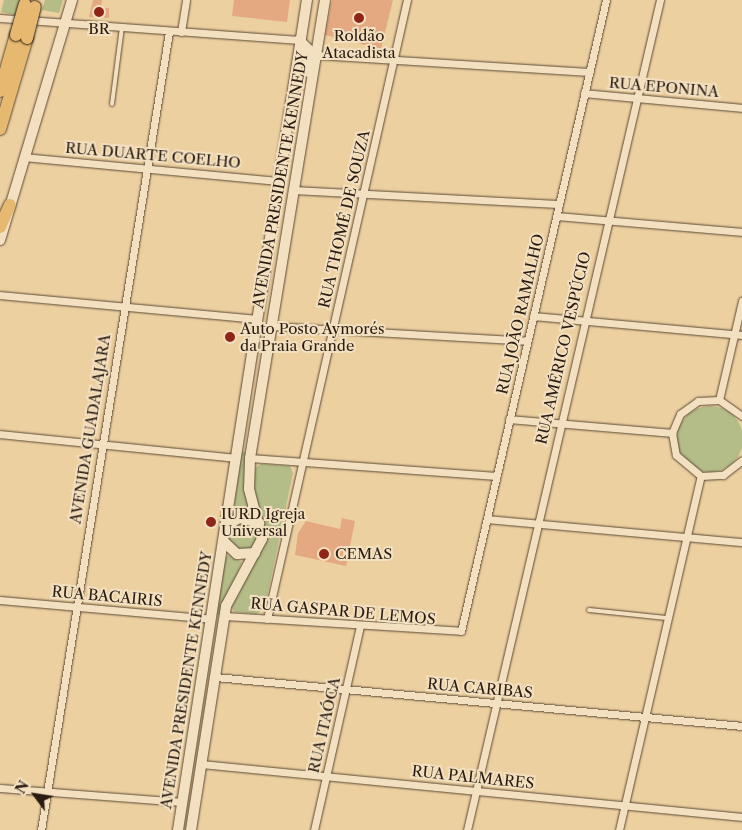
<!DOCTYPE html>
<html>
<head>
<meta charset="utf-8">
<style>
	body { margin:0 }
	#map { position:relative; width:742px; height:830px; overflow:hidden; background:#edd0a0; font-family:"Libre Caslon Text",serif }
	div>[style] { position:absolute }
	.green>* { inset:0; background:#b4bc87 }
	.round { border-radius:50% }
	.building>* { inset:0; background:#e4a980 }
	.roads { filter:drop-shadow(0 0 1px #5b4935) drop-shadow(0 0 1px #5b4935) }
	.service>* { height:4px; margin:-2px; padding:0 2px; transform-origin:2px; border-radius:2px; background:#f3e0c1 }
	.minor>* { height:7px; margin:-3.5px; padding:0 3.5px; transform-origin:3.5px; border-radius:3.5px; background:#f3e0c1 }
	.secondary>* { height:10px; margin:-5px; padding:0 5px; transform-origin:5px; border-radius:5px; background:#f3e0c1 }
	.motorway>* { height:12px; margin:-6px; padding:0 6px; transform-origin:6px; border-radius:6px; background:#e6b870 }
	.bridges { filter:drop-shadow(0 0 1px #2a1c11) drop-shadow(0 0 1px #2a1c11) }
	.motorway-bridge>* { height:12px; margin:-6px; padding:0 6px; transform-origin:6px; border-radius:6px; background:#e6b870 }
	.dots>* { width:14px; height:14px; translate:-50% -50%; box-sizing:border-box; border:2px solid #f3e0c1; border-radius:50% }
	span { translate:-50% -50%; white-space:nowrap; text-align:center; line-height:1.15; -webkit-text-stroke:4px #f3e0c1; paint-order:stroke }
	.poi-label { font-size:15px; color:#2a1c11 }
	.left { translate:0 -50%; text-align:left }
	.street-label { font-size:15px; color:#2a1c11 }
	.north { position:absolute; left:10px; top:770px; width:50px; height:50px; -webkit-text-stroke:4px #f3e0c1; paint-order:stroke; rotate:301deg; font-size:14px; font-weight:700; line-height:20px; text-align:center; color:#2a1c11 }
	.north::after { content:''; display:block; margin:auto; width:18px; height:22px; background:#2a1c11; clip-path:polygon(50% 0,100% 100%,50% 72%,0 100%) }
</style>
</head>
<body>
<div id="map">
	<div class="green">
		<i style="clip-path:polygon(4px 0,20px 0,15px 15px,1px 12px)"></i>
		<i style="clip-path:polygon(45px 0,63px 0,59px 13px,42px 10px)"></i>
		<i class="round" style="left:677px;top:406px;width:66px;height:66px"></i>
		<i style="clip-path:polygon(241px 451px,246px 452px,249px 509px,233px 516px)"></i>
		<i style="clip-path:polygon(261px 464px,290px 466px,293px 473px,265px 607px,257px 614px,235px 612px,231px 607px,266px 540px,253px 481px,253px 469px)"></i>
		<i class="round" style="left:229px;top:522px;width:28px;height:28px"></i>
		<i style="clip-path:polygon(229px 555px,242px 562px,221px 615px,216px 615px,225px 558px)"></i>
	</div>
	<div class="building">
		<i style="clip-path:polygon(93px 0,102px 0,101px 8px,109px 8px,109px 18px,89px 17px)"></i>
		<i style="clip-path:polygon(234px 0,290px 0,287px 22px,232px 16px)"></i>
		<i style="clip-path:polygon(332px 0,393px 0,381px 49px,325px 35px)"></i>
		<i style="clip-path:polygon(342px 518px,355px 521px,346px 566px,295px 555px,298px 533px,306px 521px,340px 529px)"></i>
	</div>
	<div class="roads">
		<div class="service">
			<i style="left:112px;top:104px;width:78px;rotate:-82.6deg"></i>
			<i style="left:589px;top:610px;width:78px;rotate:5.9deg"></i>
		</div>
		<div class="minor">
			<i style="left:0;top:18px;width:300px;rotate:4.2deg"></i>
			<i style="left:181px;top:32px;width:32px;rotate:-81deg"></i>
			<i style="left:317px;top:55px;width:273px;rotate:3.6deg"></i>
			<i style="left:584px;top:93px;width:159px;rotate:5.4deg"></i>
			<i style="left:24px;top:157px;width:257px;rotate:5.4deg"></i>
			<i style="left:292px;top:190px;width:267px;rotate:3deg"></i>
			<i style="left:557px;top:216px;width:186px;rotate:4.9deg"></i>
			<i style="left:0;top:295px;width:258px;rotate:5.3deg"></i>
			<i style="left:533px;top:316px;width:210px;rotate:5.2deg"></i>
			<i style="left:270px;top:326px;width:257px;rotate:3.3deg"></i>
			<i style="left:719px;top:400px;width:102px;rotate:-76.9deg"></i>
			<i style="left:742px;top:416px;width:28px;rotate:-145deg"></i>
			<i style="left:719px;top:400px;width:21px;rotate:177deg"></i>
			<i style="left:698px;top:401px;width:22px;rotate:144deg"></i>
			<i style="left:680px;top:414px;width:21px;rotate:113deg"></i>
			<i style="left:672px;top:433px;width:22px;rotate:80deg"></i>
			<i style="left:676px;top:455px;width:33px;rotate:40deg"></i>
			<i style="left:701px;top:476px;width:22px;rotate:-3deg"></i>
			<i style="left:723px;top:475px;width:24px;rotate:-38deg"></i>
			<i style="left:509px;top:419px;width:164px;rotate:4.9deg"></i>
			<i style="left:0;top:434px;width:237px;rotate:5.8deg"></i>
			<i style="left:250px;top:458px;width:247px;rotate:4.2deg"></i>
			<i style="left:487px;top:519px;width:256px;rotate:5.2deg"></i>
			<i style="left:0;top:600px;width:212px;rotate:5.1deg"></i>
			<i style="left:225px;top:616px;width:236px;rotate:3.6deg"></i>
			<i style="left:461px;top:631px;width:647px;rotate:-77.06deg"></i>
			<i style="left:267px;top:619px;width:635px;rotate:-77.26deg"></i>
			<i style="left:215px;top:677px;width:529px;rotate:5.31deg"></i>
			<i style="left:201px;top:764px;width:544px;rotate:5.6deg"></i>
			<i style="left:0;top:788px;width:183px;rotate:4.4deg"></i>
			<i style="left:41px;top:830px;width:808px;rotate:-80.89deg"></i>
			<i style="left:314px;top:830px;width:209px;rotate:-77.3deg"></i>
			<i style="left:467px;top:830px;width:852px;rotate:-76.91deg"></i>
			<i style="left:619px;top:830px;width:363px;rotate:-77deg"></i>
		</div>
		<div class="secondary">
			<i style="left:299px;top:40px;width:13px;rotate:45deg"></i>
			<i style="left:308px;top:49px;width:23px;rotate:90deg"></i>
			<i style="left:0;top:240px;width:251px;rotate:-73.3deg"></i>
			<i style="left:225px;top:527px;width:17px;rotate:-33deg"></i>
			<i style="left:239px;top:518px;width:21px;rotate:14deg"></i>
			<i style="left:223px;top:541px;width:19px;rotate:43deg"></i>
			<i style="left:237px;top:554px;width:18px;rotate:-3deg"></i>
			<i style="left:178px;top:830px;width:840px;rotate:-81.17deg"></i>
			<i style="left:191px;top:830px;width:227px;rotate:-81.1deg"></i>
			<i style="left:226px;top:606px;width:76px;rotate:-61.8deg"></i>
			<i style="left:262px;top:539px;width:52px;rotate:-104.6deg"></i>
			<i style="left:249px;top:489px;width:31px;rotate:-88deg"></i>
			<i style="left:250px;top:458px;width:464px;rotate:-80.7deg"></i>
		</div>
		<div class="motorway">
			<i style="left:0;top:91px;width:58px;rotate:-74.1deg"></i>
			<i style="left:0;top:129px;width:95px;rotate:-73.5deg"></i>
			<i style="left:0;top:227px;width:24px;rotate:-66deg"></i>
		</div>
	</div>
	<div class="bridges">
		<div class="motorway-bridge">
			<i style="left:16px;top:35px;width:32px;rotate:-74deg"></i>
			<i style="left:27px;top:38px;width:32px;rotate:-76deg"></i>
		</div>
	</div>
	<div class="dots">
		<i style="left:99px;top:12px;background:#8f2418"></i>
		<i style="left:359px;top:18px;background:#8f2418"></i>
		<i style="left:230px;top:337px;background:#8f2418"></i>
		<i style="left:211px;top:522px;background:#8f2418"></i>
		<i style="left:324px;top:554px;background:#8f2418"></i>
	</div>
	<div class="poi-label">
		<span style="left:99px;top:29px">BR</span>
		<span style="left:359px;top:44px">Roldão<br>Atacadista</span>
		<span class="left" style="left:240px;top:337px">Auto Posto Aymorés<br>da Praia Grande</span>
		<span class="left" style="left:221px;top:522px">IURD Igreja<br>Universal</span>
		<span class="left" style="left:335px;top:554px">CEMAS</span>
	</div>
	<div class="street-label">
		<span style="left:664px;top:87px;rotate:5deg">RUA EPONINA</span>
		<span style="left:153px;top:155px;rotate:5deg">RUA DUARTE COELHO</span>
		<span style="left:280px;top:180px;rotate:-80deg">AVENIDA PRESIDENTE KENNEDY</span>
		<span style="left:344px;top:219px;rotate:-77deg">RUA THOMÉ DE SOUZA</span>
		<span style="left:520px;top:314px;rotate:-77deg">RUA JOÃO RAMALHO</span>
		<span style="left:563px;top:348px;rotate:-77deg">RUA AMÉRICO VESPÚCIO</span>
		<span style="left:90px;top:429px;rotate:-81deg">AVENIDA GUADALAJARA</span>
		<span style="left:107px;top:596px;rotate:5deg">RUA BACAIRIS</span>
		<span style="left:343px;top:611px;rotate:5deg">RUA GASPAR DE LEMOS</span>
		<span style="left:186px;top:680px;rotate:-81deg">AVENIDA PRESIDENTE KENNEDY</span>
		<span style="left:480px;top:688px;rotate:5deg">RUA CARIBAS</span>
		<span style="left:324px;top:725px;rotate:-77deg">RUA ITAÓCA</span>
		<span style="left:473px;top:777px;rotate:6deg">RUA PALMARES</span>
	</div>
	<div class="north">N</div>
</div>
</body>
</html>
